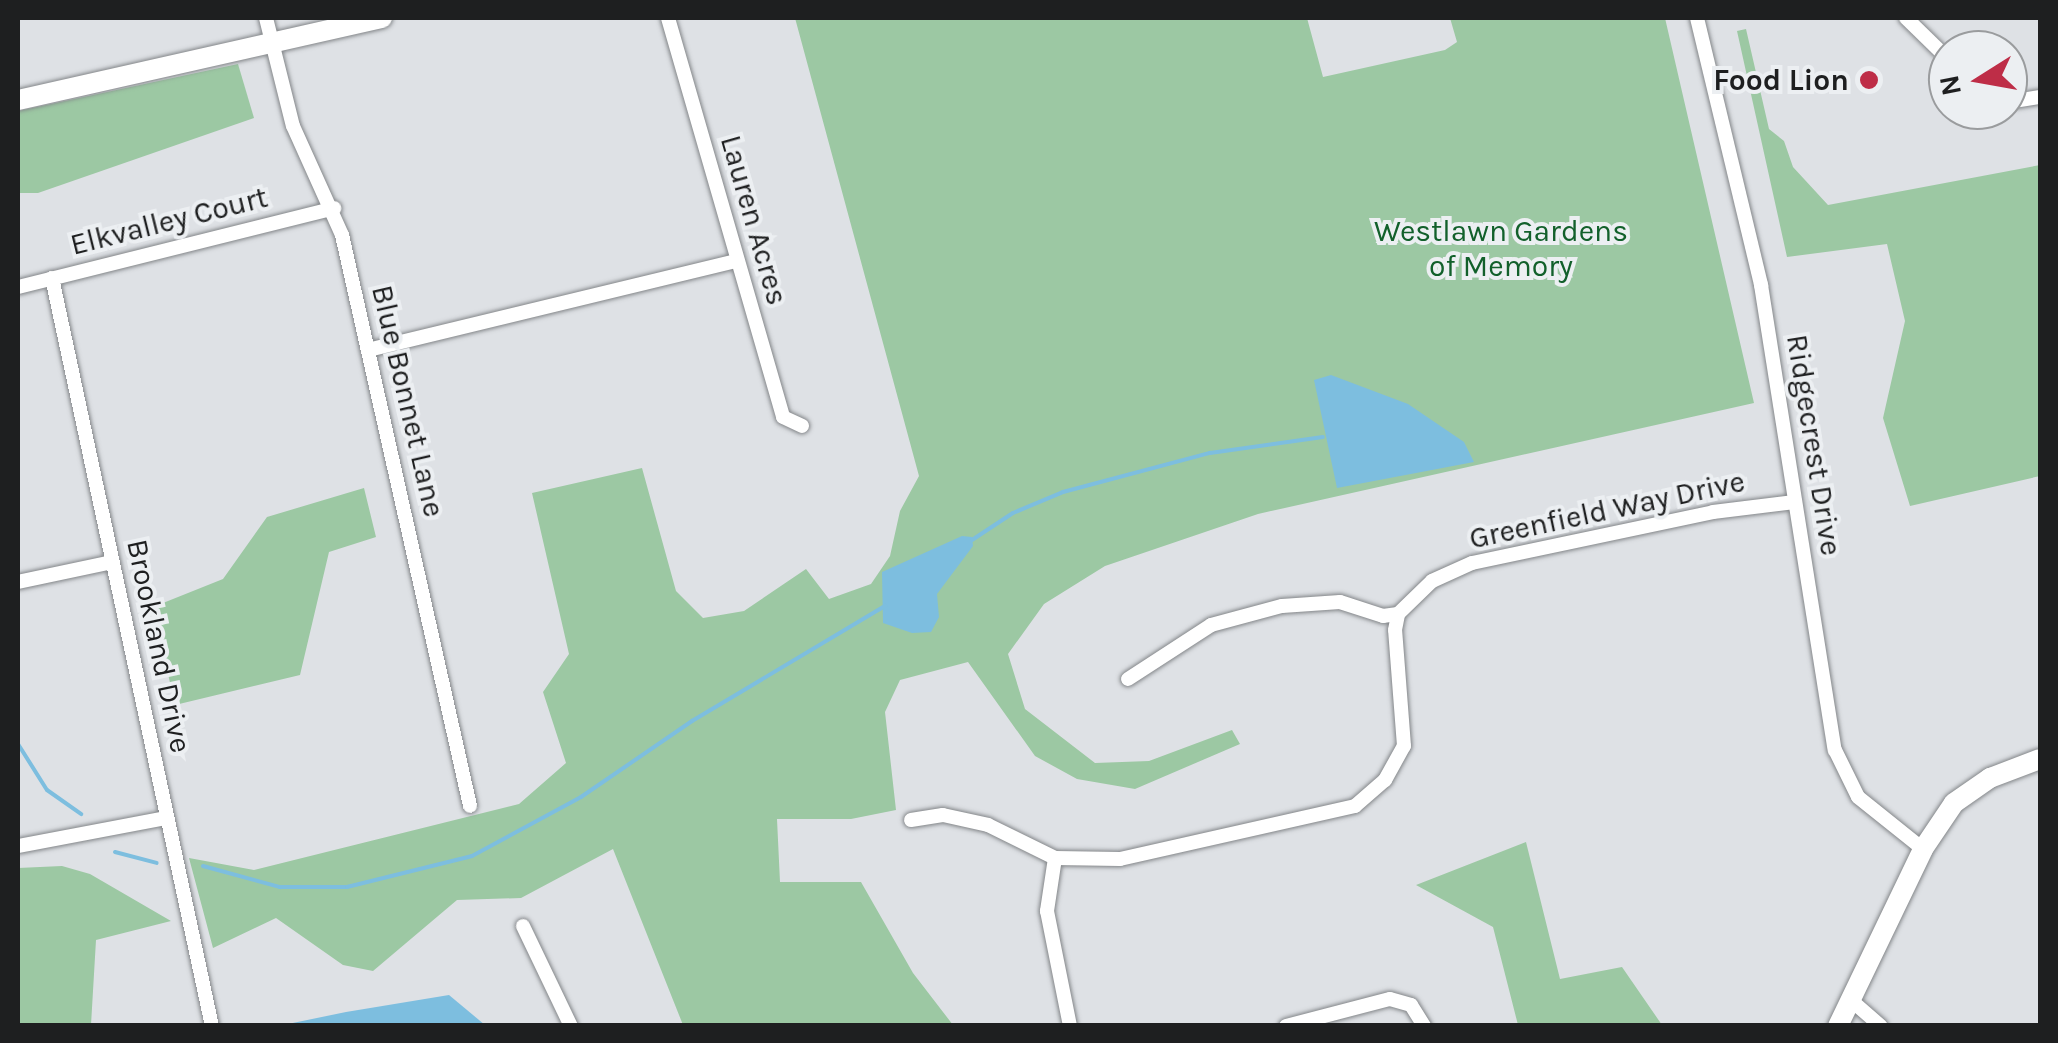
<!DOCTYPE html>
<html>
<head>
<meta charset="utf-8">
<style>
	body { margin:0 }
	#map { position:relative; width:2058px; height:1043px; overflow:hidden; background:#dee1e5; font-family:Karla,sans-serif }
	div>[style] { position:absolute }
	.green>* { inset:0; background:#9cc8a3 }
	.water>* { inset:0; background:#7dbedf }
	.stream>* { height:4px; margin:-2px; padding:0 2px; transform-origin:2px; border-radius:2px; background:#7dbedf }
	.roads { filter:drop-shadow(0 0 2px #838689) drop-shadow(0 0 2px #838689) }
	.street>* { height:14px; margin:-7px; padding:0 7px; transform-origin:7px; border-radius:7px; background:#fff }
	.secondary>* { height:20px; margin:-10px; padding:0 10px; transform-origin:10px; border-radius:10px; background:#fff }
	.dots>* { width:28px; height:28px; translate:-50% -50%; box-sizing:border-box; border:5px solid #eceff2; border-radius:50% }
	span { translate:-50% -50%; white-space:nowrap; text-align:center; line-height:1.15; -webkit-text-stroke:8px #eceff2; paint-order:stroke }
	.poi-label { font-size:30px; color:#1e1f20; font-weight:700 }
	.right { translate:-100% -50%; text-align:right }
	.street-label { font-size:30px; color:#1e1f20 }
	.park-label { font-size:30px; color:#12602b }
	.frame { position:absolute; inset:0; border:20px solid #1e1f20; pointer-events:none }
	.north { position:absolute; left:1928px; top:30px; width:100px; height:100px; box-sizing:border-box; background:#eceff2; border:2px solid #9a9c9e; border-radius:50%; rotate:259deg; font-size:28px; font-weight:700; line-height:40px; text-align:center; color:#1e1f20 }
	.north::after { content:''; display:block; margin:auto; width:35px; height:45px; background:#be2d47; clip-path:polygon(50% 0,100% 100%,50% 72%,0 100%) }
</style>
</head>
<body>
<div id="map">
	<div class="green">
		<i style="clip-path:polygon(795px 18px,1307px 18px,1323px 77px,1445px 50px,1457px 42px,1450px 18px,1665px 18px,1754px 403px,1258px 514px,1105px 566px,1044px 604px,1008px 654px,1025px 709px,1095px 763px,1149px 761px,1232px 730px,1240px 744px,1135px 789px,1077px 779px,1035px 756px,968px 662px,900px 680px,885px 712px,896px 810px,851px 819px,777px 819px,780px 882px,861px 882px,913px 973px,953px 1025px,683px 1025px,613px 849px,521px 898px,457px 900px,373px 971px,343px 965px,276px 918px,213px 948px,189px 858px,254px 870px,519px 804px,566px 763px,543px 692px,569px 654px,532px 493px,642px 468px,676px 591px,703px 618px,744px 611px,806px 569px,829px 599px,871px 584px,890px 556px,900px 511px,919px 476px)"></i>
		<i style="clip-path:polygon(1746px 29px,1769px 129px,1784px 141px,1793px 167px,1828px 205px,2040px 165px,2040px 476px,1910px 506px,1883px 418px,1905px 321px,1887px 244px,1787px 257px,1737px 31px)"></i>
		<i style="clip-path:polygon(238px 64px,254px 118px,38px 193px,18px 193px,18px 111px)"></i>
		<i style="clip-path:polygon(364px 488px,376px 537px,329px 552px,300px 675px,175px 705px,153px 607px,223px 579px,267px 517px)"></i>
		<i style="clip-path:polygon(1526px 842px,1560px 979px,1622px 967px,1662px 1025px,1518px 1025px,1493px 927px,1416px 885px)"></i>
		<i style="clip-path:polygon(62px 866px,90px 874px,171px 921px,96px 940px,91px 1025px,18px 1025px,18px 868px)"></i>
	</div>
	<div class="water">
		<i style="clip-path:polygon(1331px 375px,1408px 404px,1464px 442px,1474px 462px,1337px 488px,1314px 380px)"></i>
		<i style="clip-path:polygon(962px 536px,972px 537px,973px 546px,937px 594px,939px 617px,931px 632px,912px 633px,883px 623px,882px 572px)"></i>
		<i style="clip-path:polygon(449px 995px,485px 1025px,283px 1025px,346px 1012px)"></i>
	</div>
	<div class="stream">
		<i style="left:972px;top:540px;width:49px;rotate:-33.4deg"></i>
		<i style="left:1013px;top:513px;width:54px;rotate:-22.8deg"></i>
		<i style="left:1063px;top:492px;width:152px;rotate:-14.9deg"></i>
		<i style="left:1210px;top:453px;width:114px;rotate:-8.1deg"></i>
		<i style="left:18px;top:744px;width:54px;rotate:57.8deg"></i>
		<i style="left:47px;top:790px;width:42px;rotate:35.2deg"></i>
		<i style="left:115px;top:852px;width:43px;rotate:14.7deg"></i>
		<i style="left:203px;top:866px;width:80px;rotate:15.3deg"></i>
		<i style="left:280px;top:887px;width:67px"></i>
		<i style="left:347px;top:887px;width:129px;rotate:-13.9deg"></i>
		<i style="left:472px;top:856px;width:124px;rotate:-28.4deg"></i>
		<i style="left:581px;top:797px;width:135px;rotate:-34.4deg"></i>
		<i style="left:692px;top:721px;width:225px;rotate:-30.8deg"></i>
	</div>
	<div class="roads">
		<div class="street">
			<i style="left:266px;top:18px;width:111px;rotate:76deg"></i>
			<i style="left:293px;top:126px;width:120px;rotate:65.8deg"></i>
			<i style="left:342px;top:235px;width:585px;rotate:77.36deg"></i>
			<i style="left:668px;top:18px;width:415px;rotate:73.9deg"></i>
			<i style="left:783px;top:417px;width:21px;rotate:25deg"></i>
			<i style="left:1697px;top:18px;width:275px;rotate:76.5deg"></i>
			<i style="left:1761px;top:285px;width:471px;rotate:81deg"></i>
			<i style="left:1835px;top:750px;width:52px;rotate:63.9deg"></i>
			<i style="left:1858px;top:797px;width:83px;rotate:38.7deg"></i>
			<i style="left:1906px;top:18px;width:59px;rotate:44.3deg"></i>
			<i style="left:2008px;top:102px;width:32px;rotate:-9deg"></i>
			<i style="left:52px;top:278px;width:765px;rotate:77.93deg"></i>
			<i style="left:18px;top:287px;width:326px;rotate:-14deg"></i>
			<i style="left:368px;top:350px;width:380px;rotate:-13.6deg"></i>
			<i style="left:18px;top:582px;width:96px;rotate:-12deg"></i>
			<i style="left:1128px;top:679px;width:99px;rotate:-33deg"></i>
			<i style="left:1211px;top:625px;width:73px;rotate:-15deg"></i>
			<i style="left:1282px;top:606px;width:58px;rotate:-3.9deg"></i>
			<i style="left:1340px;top:602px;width:45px;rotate:18deg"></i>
			<i style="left:1383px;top:616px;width:15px;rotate:-8deg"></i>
			<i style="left:911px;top:820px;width:32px;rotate:-9deg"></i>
			<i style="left:943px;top:815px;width:46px;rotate:12.5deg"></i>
			<i style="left:988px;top:825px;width:75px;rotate:26.2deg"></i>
			<i style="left:1055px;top:858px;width:65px;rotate:0.9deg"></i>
			<i style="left:1120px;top:859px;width:241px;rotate:-12.7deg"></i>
			<i style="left:1355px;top:806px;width:40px;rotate:-41deg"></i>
			<i style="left:1385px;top:780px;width:39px;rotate:-61deg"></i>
			<i style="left:1404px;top:746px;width:116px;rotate:-94.4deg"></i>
			<i style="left:1395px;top:630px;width:16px;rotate:-79deg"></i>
			<i style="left:1398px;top:614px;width:47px;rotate:-44.1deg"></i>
			<i style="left:1432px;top:581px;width:44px;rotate:-24.2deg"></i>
			<i style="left:1472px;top:563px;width:246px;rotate:-11.9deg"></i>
			<i style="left:1713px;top:512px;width:82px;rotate:-7deg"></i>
			<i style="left:18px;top:846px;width:151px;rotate:-10.7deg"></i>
			<i style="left:1055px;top:858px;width:54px;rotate:98.6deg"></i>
			<i style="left:1047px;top:911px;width:117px;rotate:78.7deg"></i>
			<i style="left:523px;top:926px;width:111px;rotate:64.4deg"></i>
			<i style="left:1852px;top:1001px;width:38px;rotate:41deg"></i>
			<i style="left:1286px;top:1026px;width:107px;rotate:-14.6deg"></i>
			<i style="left:1390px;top:999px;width:22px;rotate:16deg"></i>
			<i style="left:1411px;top:1005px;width:25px;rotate:58deg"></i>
		</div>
		<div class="secondary">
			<i style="left:18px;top:100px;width:373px;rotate:-12.7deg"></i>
			<i style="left:1838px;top:1026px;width:196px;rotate:-64.3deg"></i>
			<i style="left:1923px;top:849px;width:55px;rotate:-56deg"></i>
			<i style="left:1954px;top:803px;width:44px;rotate:-34.8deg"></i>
			<i style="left:1990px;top:778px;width:53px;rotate:-20.8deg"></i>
		</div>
	</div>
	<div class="dots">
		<i style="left:1869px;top:80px;background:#be2d47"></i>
	</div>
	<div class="poi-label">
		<span class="right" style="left:1849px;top:80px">Food Lion</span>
	</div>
	<div class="street-label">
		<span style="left:754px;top:220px;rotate:74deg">Lauren Acres</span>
		<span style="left:169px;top:221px;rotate:-14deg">Elkvalley Court</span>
		<span style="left:408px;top:401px;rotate:77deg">Blue Bonnet Lane</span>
		<span style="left:1814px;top:445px;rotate:81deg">Ridgecrest Drive</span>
		<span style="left:1607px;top:510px;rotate:-12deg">Greenfield Way Drive</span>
		<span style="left:159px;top:646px;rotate:78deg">Brookland Drive</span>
	</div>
	<div class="park-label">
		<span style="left:1501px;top:248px">Westlawn Gardens<br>of Memory</span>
	</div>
	<div class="frame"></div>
	<div class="north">N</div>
</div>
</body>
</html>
